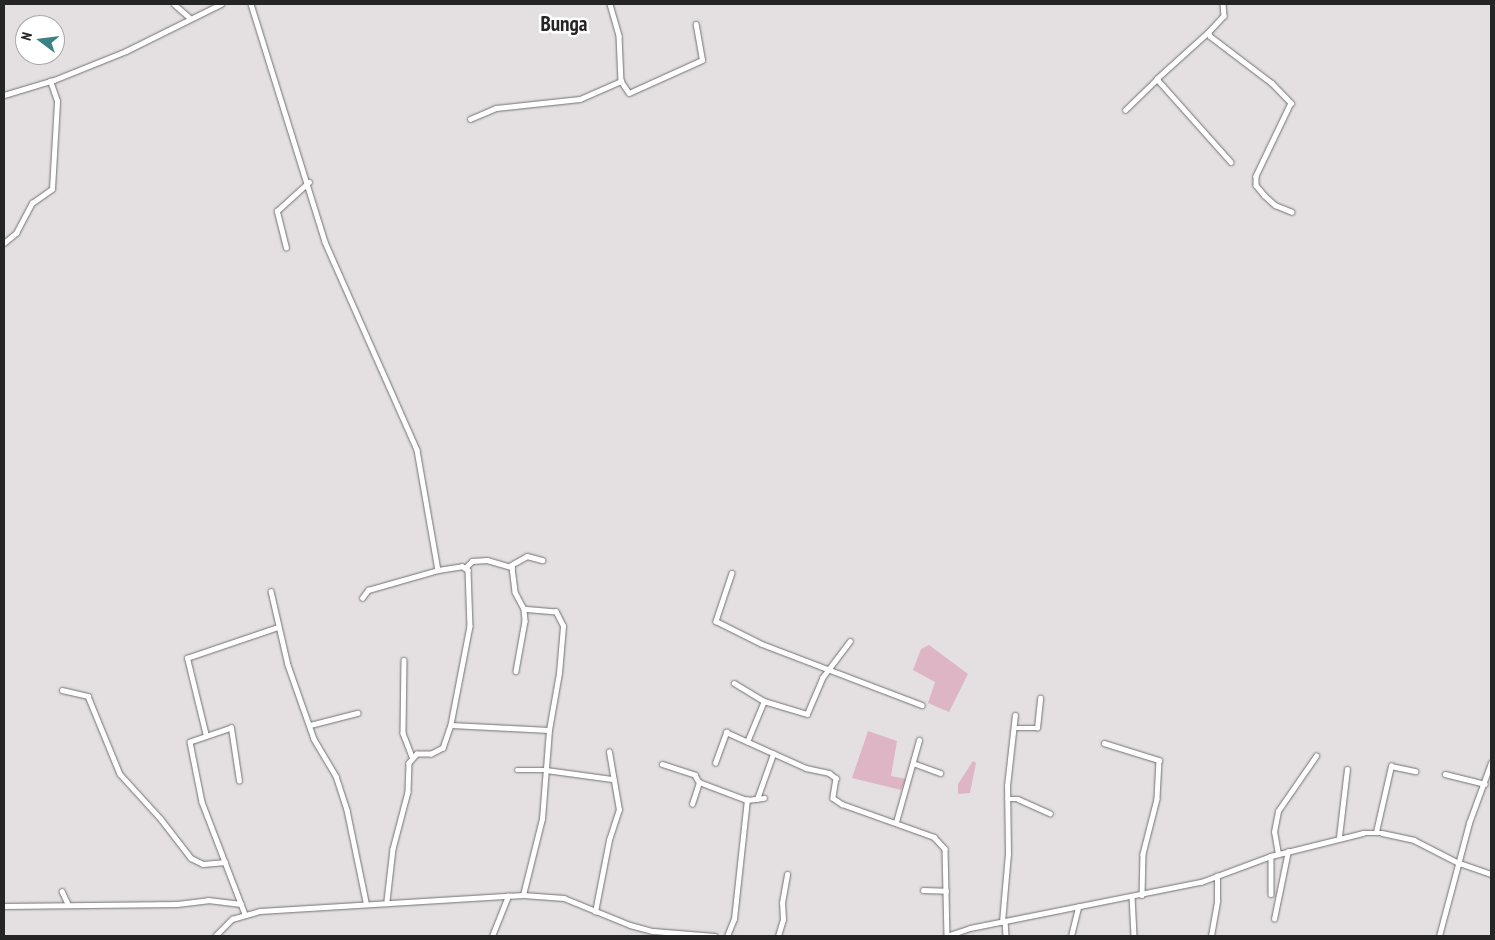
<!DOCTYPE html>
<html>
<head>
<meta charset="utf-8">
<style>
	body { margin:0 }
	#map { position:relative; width:1495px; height:940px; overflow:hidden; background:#e4e0e2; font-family:"PT Sans Narrow",sans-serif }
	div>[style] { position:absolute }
	.green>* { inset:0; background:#ddb5c5 }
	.roads { filter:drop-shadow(0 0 1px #747071) drop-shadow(0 0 1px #747071) }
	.minor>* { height:4.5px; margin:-2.25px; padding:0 2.25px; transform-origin:2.25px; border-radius:2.25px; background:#fff }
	span { translate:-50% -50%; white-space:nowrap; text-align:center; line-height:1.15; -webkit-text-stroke:5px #fff; paint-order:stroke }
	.quarter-label { font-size:21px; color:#262525; font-weight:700 }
	.frame { position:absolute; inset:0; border:5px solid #262525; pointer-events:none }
	.north { position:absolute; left:15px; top:15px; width:50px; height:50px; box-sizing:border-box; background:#fff; border:1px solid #a8a8a8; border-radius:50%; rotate:285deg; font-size:14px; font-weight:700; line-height:20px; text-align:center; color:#262525 }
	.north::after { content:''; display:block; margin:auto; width:18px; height:22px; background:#3a8284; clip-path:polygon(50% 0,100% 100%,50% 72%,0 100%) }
</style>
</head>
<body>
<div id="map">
	<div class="green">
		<i style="clip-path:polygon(929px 645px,968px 674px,949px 712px,928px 703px,935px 682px,913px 670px,921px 649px)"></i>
		<i style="clip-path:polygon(868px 731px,897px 741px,891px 776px,906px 779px,901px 790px,852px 778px)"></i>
		<i style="clip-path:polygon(973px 761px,976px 763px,970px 793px,958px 794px,958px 784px)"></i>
	</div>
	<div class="roads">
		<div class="minor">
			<i style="left:174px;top:4px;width:20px;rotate:41deg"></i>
			<i style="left:251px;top:4px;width:249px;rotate:72.7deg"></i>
			<i style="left:325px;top:242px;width:227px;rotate:66.1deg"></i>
			<i style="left:417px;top:450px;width:122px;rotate:80.1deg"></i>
			<i style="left:610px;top:4px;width:33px;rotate:74deg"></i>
			<i style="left:619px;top:36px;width:45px;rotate:87.5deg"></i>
			<i style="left:621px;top:81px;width:14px;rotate:56deg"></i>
			<i style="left:629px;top:93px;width:80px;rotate:-24.3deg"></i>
			<i style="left:702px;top:60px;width:36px;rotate:-100deg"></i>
			<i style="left:1223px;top:4px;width:12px;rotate:85deg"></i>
			<i style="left:1224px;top:16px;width:22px;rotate:133deg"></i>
			<i style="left:1209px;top:32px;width:4px;rotate:76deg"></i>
			<i style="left:1210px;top:36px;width:78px;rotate:37.2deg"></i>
			<i style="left:1272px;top:83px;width:28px;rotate:46deg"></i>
			<i style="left:1291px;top:103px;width:81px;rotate:115.6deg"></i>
			<i style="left:1256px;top:176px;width:9px;rotate:90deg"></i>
			<i style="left:1256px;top:185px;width:13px;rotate:51deg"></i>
			<i style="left:1264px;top:195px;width:15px;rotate:42deg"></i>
			<i style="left:1275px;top:205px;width:18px;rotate:22deg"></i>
			<i style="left:1209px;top:32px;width:70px;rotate:137.9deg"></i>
			<i style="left:1157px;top:79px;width:111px;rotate:48.3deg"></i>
			<i style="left:4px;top:95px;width:52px;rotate:-16.7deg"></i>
			<i style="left:54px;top:80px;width:78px;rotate:-21.9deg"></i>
			<i style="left:126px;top:51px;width:106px;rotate:-26.3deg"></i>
			<i style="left:1125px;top:110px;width:45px;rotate:-44.1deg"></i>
			<i style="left:470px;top:119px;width:28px;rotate:-23deg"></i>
			<i style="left:496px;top:108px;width:84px;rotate:-6.1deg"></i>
			<i style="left:580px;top:99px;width:45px;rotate:-23.7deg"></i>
			<i style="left:4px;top:243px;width:16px;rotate:-40deg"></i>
			<i style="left:16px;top:233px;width:34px;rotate:-62deg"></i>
			<i style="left:32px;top:203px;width:24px;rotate:-35deg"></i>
			<i style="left:52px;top:189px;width:88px;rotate:-86.7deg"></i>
			<i style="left:57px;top:101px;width:21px;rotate:-109deg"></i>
			<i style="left:286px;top:248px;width:38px;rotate:-104deg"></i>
			<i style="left:277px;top:211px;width:43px;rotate:-42.2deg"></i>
			<i style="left:511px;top:565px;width:18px;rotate:-29deg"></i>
			<i style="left:527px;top:556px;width:16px;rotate:15deg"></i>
			<i style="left:466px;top:567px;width:8px;rotate:-45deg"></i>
			<i style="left:472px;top:561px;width:15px;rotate:-4deg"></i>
			<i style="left:487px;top:560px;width:26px;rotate:16deg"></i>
			<i style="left:512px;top:567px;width:25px;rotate:83deg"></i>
			<i style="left:515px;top:592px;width:19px;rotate:62deg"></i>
			<i style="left:524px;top:609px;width:12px;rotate:85deg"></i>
			<i style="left:525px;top:621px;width:51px;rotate:100.2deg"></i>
			<i style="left:732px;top:573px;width:51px;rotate:108.4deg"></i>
			<i style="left:716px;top:621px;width:51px;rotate:26.6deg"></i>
			<i style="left:762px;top:644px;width:171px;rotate:20.9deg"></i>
			<i style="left:271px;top:591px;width:76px;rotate:77.1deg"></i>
			<i style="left:288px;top:665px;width:78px;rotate:70.6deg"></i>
			<i style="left:314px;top:739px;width:43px;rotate:59.3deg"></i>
			<i style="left:336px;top:776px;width:36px;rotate:72deg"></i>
			<i style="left:347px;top:810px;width:94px;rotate:78.3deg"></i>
			<i style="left:362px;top:598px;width:10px;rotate:-53deg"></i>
			<i style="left:368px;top:590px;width:73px;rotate:-15.9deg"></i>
			<i style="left:438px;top:570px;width:24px;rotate:-9deg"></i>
			<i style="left:462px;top:566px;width:7px;rotate:34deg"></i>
			<i style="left:468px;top:570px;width:56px;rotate:88deg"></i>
			<i style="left:470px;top:626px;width:101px;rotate:100.9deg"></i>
			<i style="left:451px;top:725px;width:24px;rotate:109deg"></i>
			<i style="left:443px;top:748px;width:13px;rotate:153deg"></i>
			<i style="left:431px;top:754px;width:14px;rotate:180deg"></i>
			<i style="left:417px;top:754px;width:12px;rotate:132deg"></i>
			<i style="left:409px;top:763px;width:29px;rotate:92deg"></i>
			<i style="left:408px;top:792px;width:59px;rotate:104.7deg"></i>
			<i style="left:393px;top:849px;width:52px;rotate:96.6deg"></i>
			<i style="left:404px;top:660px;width:73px;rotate:90.8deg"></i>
			<i style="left:403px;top:733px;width:26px;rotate:69deg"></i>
			<i style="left:734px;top:683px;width:35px;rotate:31deg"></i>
			<i style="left:764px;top:701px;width:45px;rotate:16.8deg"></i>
			<i style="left:807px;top:714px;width:39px;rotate:-67deg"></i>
			<i style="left:822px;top:678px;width:46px;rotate:-52.9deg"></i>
			<i style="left:62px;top:690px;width:27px;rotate:13deg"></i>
			<i style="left:88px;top:696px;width:84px;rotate:67.7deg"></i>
			<i style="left:120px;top:774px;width:61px;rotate:47.7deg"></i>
			<i style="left:161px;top:819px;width:49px;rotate:52.4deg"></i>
			<i style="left:191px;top:858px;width:13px;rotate:27deg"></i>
			<i style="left:203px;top:864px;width:22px;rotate:-5deg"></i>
			<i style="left:310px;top:725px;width:49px;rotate:-14.3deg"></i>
			<i style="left:451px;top:725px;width:98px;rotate:2.9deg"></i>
			<i style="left:1014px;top:728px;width:23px"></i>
			<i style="left:1037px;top:728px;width:30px;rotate:-84deg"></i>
			<i style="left:206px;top:736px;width:80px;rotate:-103.7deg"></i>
			<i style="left:187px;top:658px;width:96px;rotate:-18.8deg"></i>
			<i style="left:747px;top:742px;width:44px;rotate:-67.5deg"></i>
			<i style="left:1104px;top:743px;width:58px;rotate:17.2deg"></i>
			<i style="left:1159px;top:760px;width:39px;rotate:93deg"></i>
			<i style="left:1157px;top:799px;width:57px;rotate:104.3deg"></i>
			<i style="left:1143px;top:854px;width:41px;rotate:91.4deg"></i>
			<i style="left:715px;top:763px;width:33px;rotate:-70deg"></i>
			<i style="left:726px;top:732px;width:88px;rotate:24.2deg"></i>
			<i style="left:806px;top:768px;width:24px;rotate:12deg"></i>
			<i style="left:829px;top:773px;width:9px;rotate:36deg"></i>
			<i style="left:836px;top:778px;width:20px;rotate:99deg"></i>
			<i style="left:833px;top:798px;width:11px;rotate:34deg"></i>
			<i style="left:842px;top:804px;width:98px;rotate:19.7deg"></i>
			<i style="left:934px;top:837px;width:16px;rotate:47deg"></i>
			<i style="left:945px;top:849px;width:87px;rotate:88.7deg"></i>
			<i style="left:913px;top:763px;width:29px;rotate:20deg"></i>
			<i style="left:662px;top:764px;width:35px;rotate:18deg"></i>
			<i style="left:695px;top:775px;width:8px;rotate:60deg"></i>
			<i style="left:699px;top:782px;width:51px;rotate:20.6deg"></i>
			<i style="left:747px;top:800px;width:17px;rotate:-7deg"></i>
			<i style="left:517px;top:770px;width:29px"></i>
			<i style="left:546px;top:770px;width:68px;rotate:7.7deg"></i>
			<i style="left:1445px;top:774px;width:41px;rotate:14deg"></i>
			<i style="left:239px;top:781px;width:54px;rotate:-98.6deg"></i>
			<i style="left:231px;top:728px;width:43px;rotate:161.1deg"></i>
			<i style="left:190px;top:742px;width:61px;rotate:78.7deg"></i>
			<i style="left:202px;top:802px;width:120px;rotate:69deg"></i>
			<i style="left:757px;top:799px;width:48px;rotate:-70.4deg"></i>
			<i style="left:1007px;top:799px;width:11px"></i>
			<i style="left:1018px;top:799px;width:35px;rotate:24deg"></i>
			<i style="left:692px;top:804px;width:23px;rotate:-72deg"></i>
			<i style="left:896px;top:822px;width:85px;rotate:-74.3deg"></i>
			<i style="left:1376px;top:832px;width:68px;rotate:-77.2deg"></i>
			<i style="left:1391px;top:766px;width:25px;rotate:12deg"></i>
			<i style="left:1339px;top:837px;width:68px;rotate:-83.3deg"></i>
			<i style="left:1278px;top:854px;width:22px;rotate:-100deg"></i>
			<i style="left:1274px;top:832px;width:21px;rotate:-79deg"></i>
			<i style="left:1278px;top:811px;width:67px;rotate:-55.4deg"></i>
			<i style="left:1271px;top:856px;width:38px;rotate:90deg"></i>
			<i style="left:923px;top:890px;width:23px;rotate:2deg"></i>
			<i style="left:62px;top:891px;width:14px;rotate:65deg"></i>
			<i style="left:523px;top:895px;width:78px;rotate:-76deg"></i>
			<i style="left:542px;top:819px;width:89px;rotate:-85.5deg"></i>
			<i style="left:549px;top:730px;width:58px;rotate:-80deg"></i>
			<i style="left:559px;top:673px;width:47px;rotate:-85.1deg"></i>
			<i style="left:563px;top:626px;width:16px;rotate:-117deg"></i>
			<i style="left:556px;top:612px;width:32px;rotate:-175deg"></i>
			<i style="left:1132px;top:896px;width:40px;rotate:87.1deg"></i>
			<i style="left:4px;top:906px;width:173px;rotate:-0.7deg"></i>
			<i style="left:177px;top:904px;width:31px;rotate:-7deg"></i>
			<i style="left:208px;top:900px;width:33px;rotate:7deg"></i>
			<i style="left:595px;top:912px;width:73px;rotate:-79deg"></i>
			<i style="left:609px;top:840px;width:32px;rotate:-72deg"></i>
			<i style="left:619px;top:810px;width:59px;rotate:-99.8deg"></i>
			<i style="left:1274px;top:919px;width:69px;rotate:-78.4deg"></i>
			<i style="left:1005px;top:921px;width:15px;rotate:86deg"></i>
			<i style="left:1002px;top:922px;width:68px;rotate:-85deg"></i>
			<i style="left:1008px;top:854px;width:68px;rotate:-90.8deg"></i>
			<i style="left:1007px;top:786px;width:71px;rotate:-83.6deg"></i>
			<i style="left:215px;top:936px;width:24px;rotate:-45deg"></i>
			<i style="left:232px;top:919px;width:29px;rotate:-16deg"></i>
			<i style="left:260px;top:911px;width:263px;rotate:-3.5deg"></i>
			<i style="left:523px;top:895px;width:41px;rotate:4.2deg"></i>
			<i style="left:564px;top:898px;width:71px;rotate:22.2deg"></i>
			<i style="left:630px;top:925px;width:24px;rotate:15deg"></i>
			<i style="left:653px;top:931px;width:62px;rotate:4.6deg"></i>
			<i style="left:492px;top:936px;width:43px;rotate:-68.2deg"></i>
			<i style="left:727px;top:936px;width:18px;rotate:-68deg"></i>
			<i style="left:734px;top:919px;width:120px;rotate:-83.8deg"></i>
			<i style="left:778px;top:936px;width:17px;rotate:-73deg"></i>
			<i style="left:783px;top:920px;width:17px;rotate:-93deg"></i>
			<i style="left:782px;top:903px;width:29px;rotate:-80deg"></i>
			<i style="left:947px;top:936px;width:24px;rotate:-19deg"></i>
			<i style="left:970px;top:928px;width:236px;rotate:-11.3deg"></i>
			<i style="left:1201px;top:882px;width:75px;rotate:-20.4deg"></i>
			<i style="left:1271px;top:856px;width:95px;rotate:-14deg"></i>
			<i style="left:1363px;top:833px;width:19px"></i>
			<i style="left:1382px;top:833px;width:33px;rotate:12deg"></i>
			<i style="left:1414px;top:840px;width:51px;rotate:27.1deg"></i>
			<i style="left:1459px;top:863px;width:34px;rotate:19deg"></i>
			<i style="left:1071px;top:936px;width:30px;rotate:-76deg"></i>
			<i style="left:1211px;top:936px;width:36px;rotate:-80deg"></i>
			<i style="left:1217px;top:901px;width:25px;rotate:-90deg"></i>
			<i style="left:1439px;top:936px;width:117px;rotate:-75.1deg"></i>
			<i style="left:1469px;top:823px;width:64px;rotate:-69.9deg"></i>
		</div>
	</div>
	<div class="quarter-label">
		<span style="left:564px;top:24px">Bunga</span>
	</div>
	<div class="frame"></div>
	<div class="north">N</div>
</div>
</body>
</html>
